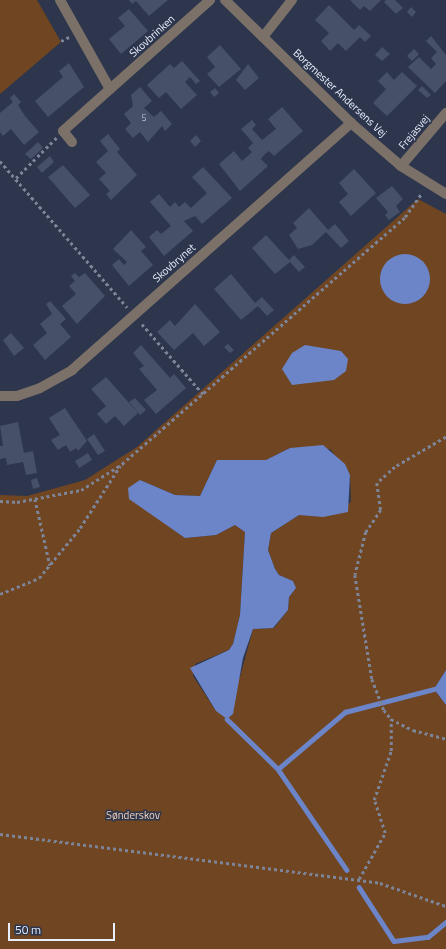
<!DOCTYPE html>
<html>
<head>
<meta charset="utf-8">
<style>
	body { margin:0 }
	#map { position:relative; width:446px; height:949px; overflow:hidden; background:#2d364d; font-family:"Titillium Web",sans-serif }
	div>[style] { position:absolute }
	.green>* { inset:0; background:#704521 }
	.water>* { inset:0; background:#6c85c9 }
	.round { border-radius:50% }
	.stream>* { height:4.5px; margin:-2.25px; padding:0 2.25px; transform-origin:2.25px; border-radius:2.25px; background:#6c85c9 }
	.building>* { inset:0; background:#465068 }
	.path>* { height:2.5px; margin-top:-1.25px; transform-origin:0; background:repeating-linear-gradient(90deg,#7d8498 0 3px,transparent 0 6px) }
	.minor>* { height:10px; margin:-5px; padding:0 5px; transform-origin:5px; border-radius:5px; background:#7c7168 }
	span { translate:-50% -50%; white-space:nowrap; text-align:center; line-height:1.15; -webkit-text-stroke:3px #2d364d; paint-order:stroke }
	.number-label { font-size:9px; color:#c0c6d8 }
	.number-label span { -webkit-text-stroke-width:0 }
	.street-label { font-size:11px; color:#e8eefd }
	.park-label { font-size:11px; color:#f8d3b9 }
	.scale { position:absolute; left:8px; top:923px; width:107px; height:18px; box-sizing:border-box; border:2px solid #e8eefd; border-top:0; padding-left:5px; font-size:12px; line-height:14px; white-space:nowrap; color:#e8eefd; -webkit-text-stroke:3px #2d364d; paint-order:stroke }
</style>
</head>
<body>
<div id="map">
	<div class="green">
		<i style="clip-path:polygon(0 0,37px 0,61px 42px,0 94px)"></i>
		<i style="clip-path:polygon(evenodd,418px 199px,446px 214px,446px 670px,434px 689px,446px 705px,446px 949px,0 949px,0 495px,27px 496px,85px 480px,137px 447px,418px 199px,290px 448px,330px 449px,350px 475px,351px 502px,331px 515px,299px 515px,271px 533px,268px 550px,275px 569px,279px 575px,293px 581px,296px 588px,289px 597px,288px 610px,274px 628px,253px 629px,240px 677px,216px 711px,193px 676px,195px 664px,229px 650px,233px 644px,240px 615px,245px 532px,235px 525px,216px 535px,185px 538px,154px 515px,140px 480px,175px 495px,200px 496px,217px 460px,266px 460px,290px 448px)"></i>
	</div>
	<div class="water">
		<i class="round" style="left:380px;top:254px;width:50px;height:50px"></i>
		<i style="clip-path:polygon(305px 345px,341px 351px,348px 359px,346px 371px,334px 380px,292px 385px,282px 369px,292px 353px)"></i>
		<i style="clip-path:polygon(323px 445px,345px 464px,350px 475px,348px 512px,323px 517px,299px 515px,271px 533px,268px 550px,275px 569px,279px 575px,293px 581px,296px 588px,289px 597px,288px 610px,273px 628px,253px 629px,243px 658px,233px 714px,227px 719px,216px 711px,190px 668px,229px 650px,233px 644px,240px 615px,245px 532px,235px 525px,216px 535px,185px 538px,129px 499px,128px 488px,140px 480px,175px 495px,200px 496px,217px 460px,266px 460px,290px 448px)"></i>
		<i style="clip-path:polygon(446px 670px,446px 705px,434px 689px)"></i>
	</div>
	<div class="stream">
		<i style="left:227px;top:719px;width:71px;rotate:44.4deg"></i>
		<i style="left:278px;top:769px;width:122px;rotate:55.7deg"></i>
		<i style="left:278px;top:769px;width:88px;rotate:-40.4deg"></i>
		<i style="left:345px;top:712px;width:92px;rotate:-14.5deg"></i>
		<i style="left:359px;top:887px;width:64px;rotate:57.1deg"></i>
		<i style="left:394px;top:941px;width:34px;rotate:-7deg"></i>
		<i style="left:428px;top:937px;width:23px;rotate:-40deg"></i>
	</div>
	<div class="building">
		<i style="clip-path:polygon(129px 0,168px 0,149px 16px,136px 1px,132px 4px)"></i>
		<i style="clip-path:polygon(350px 0,381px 0,370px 11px,364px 6px,360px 10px)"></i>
		<i style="clip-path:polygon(386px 0,395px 0,403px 8px,396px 14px,384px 2px)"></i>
		<i style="clip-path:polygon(329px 5px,354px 30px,359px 25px,371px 36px,365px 42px,360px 37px,346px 51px,338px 43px,330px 51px,321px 41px,329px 33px,315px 20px)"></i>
		<i style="clip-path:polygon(411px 7px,416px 12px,412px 17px,407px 12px)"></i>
		<i style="clip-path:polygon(129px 9px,148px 31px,121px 54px,109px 39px,125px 26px,118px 18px)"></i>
		<i style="clip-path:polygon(431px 36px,446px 55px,446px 81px,435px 93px,408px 67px,419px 57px,431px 69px,436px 64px,431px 58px,437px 52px,426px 41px)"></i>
		<i style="clip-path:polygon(220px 45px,241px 69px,219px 87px,207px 74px,215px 67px,207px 57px)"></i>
		<i style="clip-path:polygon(382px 47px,390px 54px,382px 61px,375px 55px)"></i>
		<i style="clip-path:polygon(414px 49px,419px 54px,412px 61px,407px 56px)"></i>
		<i style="clip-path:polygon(182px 61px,200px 81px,196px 84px,190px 77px,185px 82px,197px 95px,181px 109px,166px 92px,159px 98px,147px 85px,170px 64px,174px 68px)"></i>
		<i style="clip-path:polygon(69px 63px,84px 87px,48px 117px,35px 101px,63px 77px,59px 71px)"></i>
		<i style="clip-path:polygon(248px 64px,259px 78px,245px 90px,236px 80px)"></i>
		<i style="clip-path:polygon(387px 72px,394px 80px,402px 72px,417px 86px,387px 116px,373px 103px,386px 89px,378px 81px)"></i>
		<i style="clip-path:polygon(422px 86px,431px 95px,427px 98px,418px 90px)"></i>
		<i style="clip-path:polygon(140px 87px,152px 101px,144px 108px,154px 117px,161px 111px,172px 124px,165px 131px,162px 126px,148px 142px,140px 132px,133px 138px,125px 129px,131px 123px,124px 114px,133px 106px,131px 95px)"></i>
		<i style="clip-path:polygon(215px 88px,219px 93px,214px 97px,210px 92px)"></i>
		<i style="clip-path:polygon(14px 94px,21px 102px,18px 105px,25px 116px,39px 132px,24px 145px,11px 129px,3px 136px,0 132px,0 113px,13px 102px,10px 98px)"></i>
		<i style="clip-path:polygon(282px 107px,303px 131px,274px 156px,269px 151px,264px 155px,261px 159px,268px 166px,240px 191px,219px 164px,234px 151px,242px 161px,252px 152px,248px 148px,253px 143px,241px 129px,252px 120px,256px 125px,252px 129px,262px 140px,276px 129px,268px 119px)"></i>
		<i style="clip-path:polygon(108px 134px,120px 149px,117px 152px,137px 175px,111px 200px,106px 194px,110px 191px,99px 179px,106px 173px,96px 162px,108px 151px,100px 141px)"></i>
		<i style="clip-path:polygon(196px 135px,201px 141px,195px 147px,190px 141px)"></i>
		<i style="clip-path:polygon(38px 142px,43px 148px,31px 159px,25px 154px)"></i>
		<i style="clip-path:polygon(50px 156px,54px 162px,42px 173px,37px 167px)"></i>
		<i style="clip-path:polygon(63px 165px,90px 195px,75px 208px,48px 177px)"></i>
		<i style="clip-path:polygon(203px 167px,232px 198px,202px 224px,195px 216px,184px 221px,193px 231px,164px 256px,149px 237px,157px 230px,161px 234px,171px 226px,150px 202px,159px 194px,170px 207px,175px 202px,179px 207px,185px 202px,191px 208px,207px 193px,192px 177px)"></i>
		<i style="clip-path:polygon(354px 169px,376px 193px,351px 216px,339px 202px,348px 194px,339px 183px)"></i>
		<i style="clip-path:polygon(392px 186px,403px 199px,396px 206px,400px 212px,389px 220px,385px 215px,388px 212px,376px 198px)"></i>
		<i style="clip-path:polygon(309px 208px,328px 230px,335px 224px,349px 241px,341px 248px,326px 232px,312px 245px,298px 249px,289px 235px,297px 228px,293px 223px)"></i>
		<i style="clip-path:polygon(131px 230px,146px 247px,141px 251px,153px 265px,129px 286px,112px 265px,119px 259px,124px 265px,127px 262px,113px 249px)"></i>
		<i style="clip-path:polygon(266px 235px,289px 260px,294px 255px,305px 267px,299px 272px,290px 262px,275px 274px,252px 248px)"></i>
		<i style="clip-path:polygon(75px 273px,79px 277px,85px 273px,105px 296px,77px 324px,62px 306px,76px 294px,69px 286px,75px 281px,71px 276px)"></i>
		<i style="clip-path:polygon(231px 274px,255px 303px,262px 297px,274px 310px,267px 316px,258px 306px,241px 320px,214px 289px)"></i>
		<i style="clip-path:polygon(50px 301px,66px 319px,60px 324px,71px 337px,45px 360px,33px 345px,47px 333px,40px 324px,52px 314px,46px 304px)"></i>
		<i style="clip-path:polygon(195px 304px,220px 332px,204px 346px,193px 333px,174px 350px,157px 332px,170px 320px,175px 326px)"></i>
		<i style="clip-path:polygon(11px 333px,24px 348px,14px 356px,3px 340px)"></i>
		<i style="clip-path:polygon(228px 344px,234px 350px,230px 353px,224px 347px)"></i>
		<i style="clip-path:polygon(141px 345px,170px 378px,174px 374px,186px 388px,156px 414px,144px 400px,157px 390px,139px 369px,144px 366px,133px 353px)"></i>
		<i style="clip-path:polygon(106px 377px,138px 413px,124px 426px,115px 416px,106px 424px,97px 414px,106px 406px,91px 389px)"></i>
		<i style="clip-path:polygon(135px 398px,146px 410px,140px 415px,129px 402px)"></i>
		<i style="clip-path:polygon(65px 408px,87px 441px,78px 451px,76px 448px,70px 452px,66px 445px,58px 450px,51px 440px,60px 435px,49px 418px)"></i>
		<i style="clip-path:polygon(18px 422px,24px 453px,33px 451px,37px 473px,26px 475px,23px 462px,7px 465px,6px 458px,0 459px,0 446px,3px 446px,0 426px)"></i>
		<i style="clip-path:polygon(94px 434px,105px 451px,98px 455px,87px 439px)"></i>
		<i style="clip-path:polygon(88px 453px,92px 460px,79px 468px,75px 461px)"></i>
		<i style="clip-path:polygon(37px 478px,40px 487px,33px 489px,31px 480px)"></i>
	</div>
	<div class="path">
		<i style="left:61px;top:41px;width:9px;rotate:-27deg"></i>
		<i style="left:0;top:161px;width:194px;rotate:49deg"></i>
		<i style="left:16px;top:178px;width:57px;rotate:-45deg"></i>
		<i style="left:142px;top:324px;width:94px;rotate:48.9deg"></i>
		<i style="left:446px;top:437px;width:59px;rotate:149.5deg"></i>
		<i style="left:395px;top:467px;width:24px;rotate:138deg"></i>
		<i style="left:377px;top:483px;width:27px;rotate:82deg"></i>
		<i style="left:381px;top:510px;width:27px;rotate:124deg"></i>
		<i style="left:366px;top:532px;width:44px;rotate:104.3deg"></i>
		<i style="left:355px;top:575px;width:105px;rotate:80.7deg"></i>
		<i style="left:372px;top:679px;width:33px;rotate:69deg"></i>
		<i style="left:384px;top:710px;width:11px;rotate:52deg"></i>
		<i style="left:391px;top:719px;width:25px;rotate:27deg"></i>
		<i style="left:413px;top:730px;width:34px;rotate:15deg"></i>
		<i style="left:35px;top:499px;width:68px;rotate:77.2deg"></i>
		<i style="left:0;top:501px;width:17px;rotate:3deg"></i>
		<i style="left:17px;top:502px;width:65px;rotate:-10.6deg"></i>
		<i style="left:81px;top:490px;width:49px;rotate:-32.4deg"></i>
		<i style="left:122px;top:464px;width:376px;rotate:-41.1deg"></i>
		<i style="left:405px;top:217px;width:29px;rotate:-55deg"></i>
		<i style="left:0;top:594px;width:42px;rotate:-22.3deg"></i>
		<i style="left:39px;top:578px;width:65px;rotate:-50.6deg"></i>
		<i style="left:80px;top:528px;width:74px;rotate:-57.2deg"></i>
		<i style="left:0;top:834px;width:383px;rotate:7.3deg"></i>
		<i style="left:380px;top:883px;width:70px;rotate:19.2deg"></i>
		<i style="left:359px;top:879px;width:53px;rotate:-60.5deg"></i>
		<i style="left:385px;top:833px;width:35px;rotate:-108deg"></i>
		<i style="left:374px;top:800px;width:52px;rotate:-70.9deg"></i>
		<i style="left:391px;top:751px;width:32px;rotate:-90deg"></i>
	</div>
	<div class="minor">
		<i style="left:60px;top:0;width:102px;rotate:60.7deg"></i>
		<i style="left:225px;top:0;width:176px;rotate:44.3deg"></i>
		<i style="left:351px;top:123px;width:66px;rotate:40.7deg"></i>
		<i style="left:401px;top:166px;width:53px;rotate:31.9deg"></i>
		<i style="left:263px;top:37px;width:47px;rotate:-51.9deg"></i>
		<i style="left:72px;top:142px;width:14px;rotate:-129deg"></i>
		<i style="left:63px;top:131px;width:197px;rotate:-41.7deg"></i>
		<i style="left:401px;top:166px;width:70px;rotate:-49.7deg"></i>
		<i style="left:0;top:396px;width:17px"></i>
		<i style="left:17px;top:396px;width:24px;rotate:-19deg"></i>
		<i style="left:40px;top:388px;width:37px;rotate:-29deg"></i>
		<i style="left:72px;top:370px;width:373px;rotate:-41.5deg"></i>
	</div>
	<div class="number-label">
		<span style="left:144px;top:118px">5</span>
	</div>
	<div class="street-label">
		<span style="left:152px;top:36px;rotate:-42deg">Skovbrinken</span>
		<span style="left:340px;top:93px;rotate:43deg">Borgmester Andersens Vej</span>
		<span style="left:414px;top:132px;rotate:-50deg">Frejasvej</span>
		<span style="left:174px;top:263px;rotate:-41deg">Skovbrynet</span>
	</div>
	<div class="park-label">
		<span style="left:133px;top:815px">Sønderskov</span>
	</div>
	<div class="scale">50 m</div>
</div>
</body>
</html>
